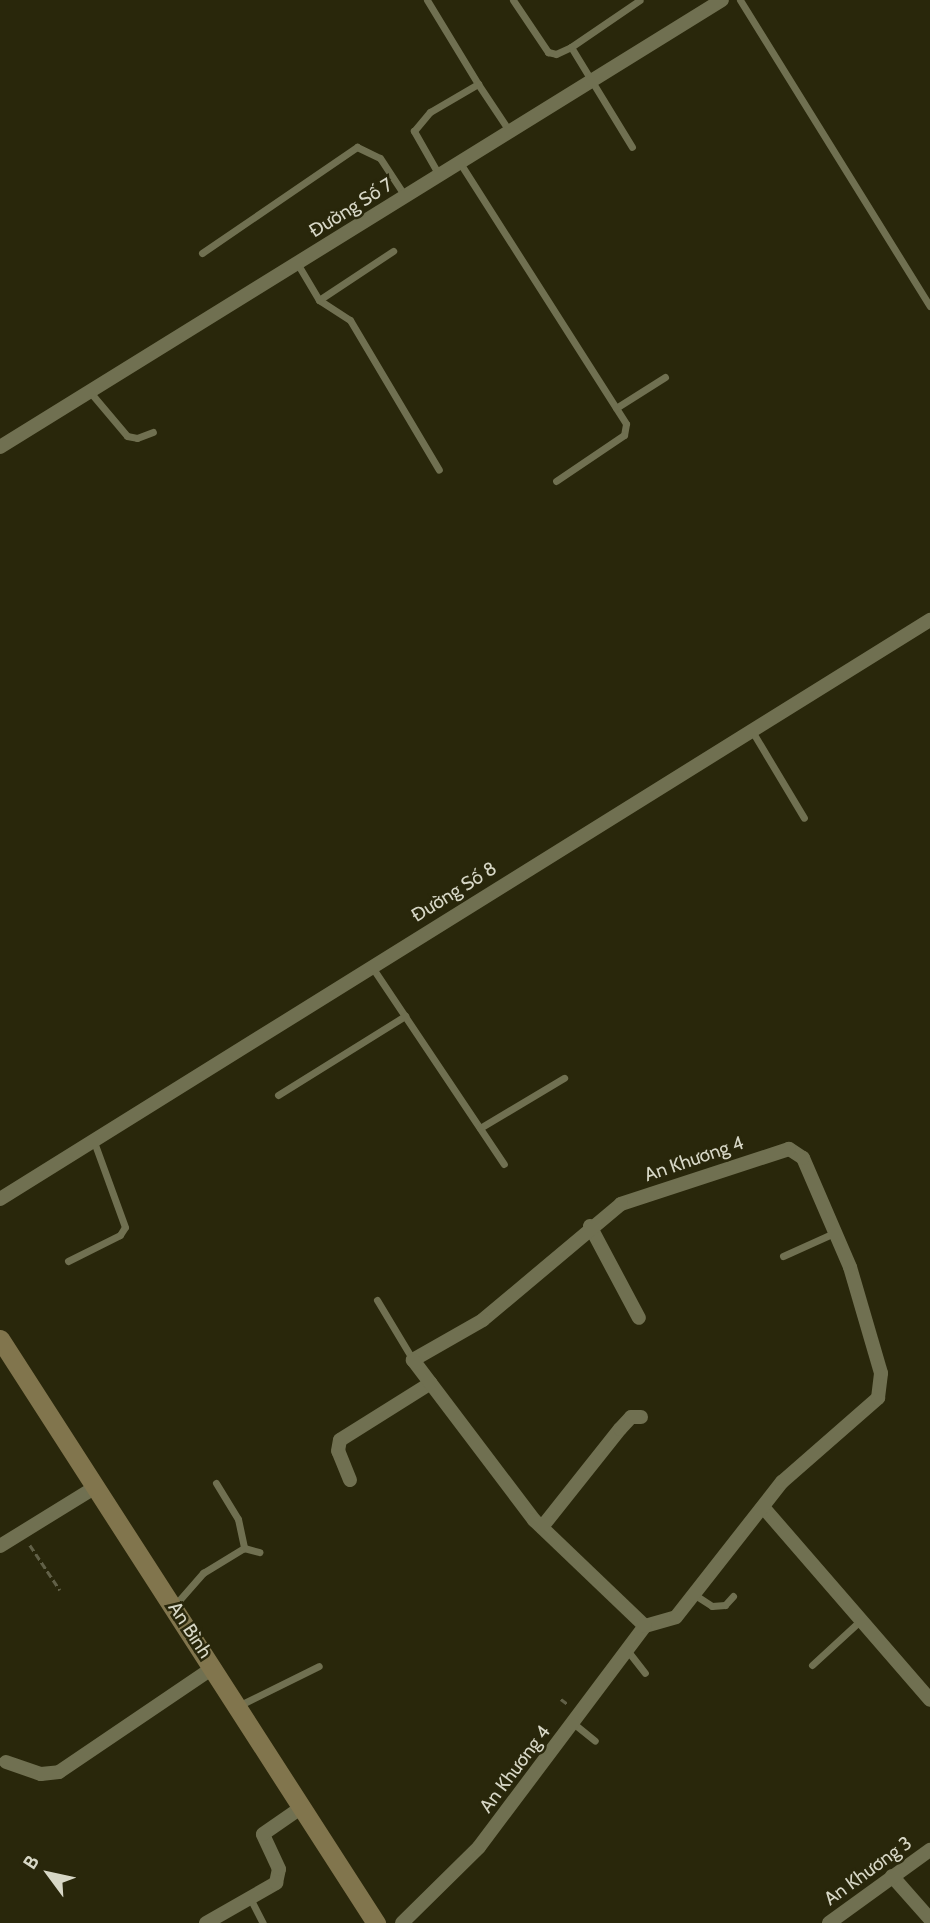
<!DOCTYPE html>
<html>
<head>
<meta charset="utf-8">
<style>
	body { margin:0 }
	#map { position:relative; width:930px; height:1923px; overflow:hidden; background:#29270b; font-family:Cabin,sans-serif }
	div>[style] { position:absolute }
	.path>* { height:2.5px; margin-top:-1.25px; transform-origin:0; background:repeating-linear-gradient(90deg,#616047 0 7px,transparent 0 10.5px) }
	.service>* { height:7px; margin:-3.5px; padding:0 3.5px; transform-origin:3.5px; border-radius:3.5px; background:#707051 }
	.minor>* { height:14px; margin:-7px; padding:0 7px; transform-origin:7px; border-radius:7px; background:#707051 }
	.secondary>* { height:19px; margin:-9.5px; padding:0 9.5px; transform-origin:9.5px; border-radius:9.5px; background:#81754d }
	span { translate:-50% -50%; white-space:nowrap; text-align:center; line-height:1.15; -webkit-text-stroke:5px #29270b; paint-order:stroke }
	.street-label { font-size:19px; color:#d7d7c6 }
	.north { position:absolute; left:14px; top:1839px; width:70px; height:70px; -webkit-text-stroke:5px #29270b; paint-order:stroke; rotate:303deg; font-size:19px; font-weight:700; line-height:28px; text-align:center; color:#d7d7c6 }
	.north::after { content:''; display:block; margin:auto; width:24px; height:32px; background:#d7d7c6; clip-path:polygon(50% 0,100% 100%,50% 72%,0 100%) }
</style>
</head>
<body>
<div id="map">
	<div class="path">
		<i style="left:30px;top:1545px;width:54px;rotate:56.3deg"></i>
		<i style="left:561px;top:1699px;width:10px;rotate:37deg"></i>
		<i style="left:503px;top:1774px;width:9px;rotate:41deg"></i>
	</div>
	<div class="service">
		<i style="left:427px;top:0;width:98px;rotate:58.7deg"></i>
		<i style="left:513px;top:0;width:63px;rotate:56.1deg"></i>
		<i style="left:548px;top:52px;width:8px;rotate:14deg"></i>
		<i style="left:556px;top:54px;width:17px;rotate:-25deg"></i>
		<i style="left:571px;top:47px;width:117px;rotate:58.6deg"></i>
		<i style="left:740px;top:0;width:360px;rotate:58.2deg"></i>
		<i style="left:571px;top:47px;width:83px;rotate:-34.3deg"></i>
		<i style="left:460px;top:163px;width:309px;rotate:57.5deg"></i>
		<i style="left:626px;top:424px;width:11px;rotate:100deg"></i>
		<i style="left:624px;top:435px;width:82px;rotate:145.9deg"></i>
		<i style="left:439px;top:175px;width:51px;rotate:-119.6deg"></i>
		<i style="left:414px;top:131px;width:25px;rotate:-50deg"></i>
		<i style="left:430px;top:112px;width:56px;rotate:-30.3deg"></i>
		<i style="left:478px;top:84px;width:58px;rotate:56.3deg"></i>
		<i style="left:202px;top:253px;width:188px;rotate:-34.4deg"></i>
		<i style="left:357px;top:147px;width:25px;rotate:26deg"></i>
		<i style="left:380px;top:158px;width:45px;rotate:56.7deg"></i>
		<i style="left:297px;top:263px;width:43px;rotate:59.3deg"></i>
		<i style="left:319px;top:300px;width:37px;rotate:33deg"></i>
		<i style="left:350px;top:320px;width:174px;rotate:59.3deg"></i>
		<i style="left:319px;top:300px;width:89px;rotate:-33.5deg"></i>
		<i style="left:90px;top:392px;width:57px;rotate:49.9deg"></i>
		<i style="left:127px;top:436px;width:10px;rotate:11deg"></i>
		<i style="left:137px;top:438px;width:17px;rotate:-21deg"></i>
		<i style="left:616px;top:408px;width:58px;rotate:-32.3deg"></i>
		<i style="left:752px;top:731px;width:101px;rotate:59.1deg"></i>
		<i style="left:372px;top:967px;width:237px;rotate:56.2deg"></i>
		<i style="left:278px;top:1095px;width:150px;rotate:-31.9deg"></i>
		<i style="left:480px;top:1128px;width:98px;rotate:-30.8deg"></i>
		<i style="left:783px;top:1256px;width:56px;rotate:-24.3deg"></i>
		<i style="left:68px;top:1261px;width:58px;rotate:-26.6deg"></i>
		<i style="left:120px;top:1235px;width:9px;rotate:-58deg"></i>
		<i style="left:125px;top:1227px;width:94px;rotate:-110deg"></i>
		<i style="left:377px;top:1300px;width:70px;rotate:59deg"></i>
		<i style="left:216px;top:1483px;width:42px;rotate:58.6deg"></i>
		<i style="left:238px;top:1519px;width:30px;rotate:78deg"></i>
		<i style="left:695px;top:1595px;width:20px;rotate:33deg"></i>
		<i style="left:712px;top:1606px;width:13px;rotate:-4deg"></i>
		<i style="left:725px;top:1605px;width:12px;rotate:-48deg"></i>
		<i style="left:175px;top:1605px;width:43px;rotate:-48.8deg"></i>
		<i style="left:203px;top:1573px;width:48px;rotate:-31.4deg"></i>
		<i style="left:244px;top:1548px;width:16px;rotate:15deg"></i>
		<i style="left:627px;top:1650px;width:29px;rotate:52deg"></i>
		<i style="left:812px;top:1665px;width:67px;rotate:-42.6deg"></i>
		<i style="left:238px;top:1706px;width:90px;rotate:-26.3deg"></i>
		<i style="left:573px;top:1723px;width:28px;rotate:39deg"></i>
		<i style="left:250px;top:1898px;width:28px;rotate:63deg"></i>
	</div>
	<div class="minor">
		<i style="left:0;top:447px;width:849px;rotate:-31.76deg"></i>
		<i style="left:0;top:1199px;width:1096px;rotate:-31.91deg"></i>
		<i style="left:590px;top:1226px;width:104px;rotate:62deg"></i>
		<i style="left:350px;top:1480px;width:31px;rotate:-112deg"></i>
		<i style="left:338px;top:1451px;width:11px;rotate:-80deg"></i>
		<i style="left:340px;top:1440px;width:107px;rotate:-32.1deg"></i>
		<i style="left:763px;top:1507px;width:255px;rotate:49.1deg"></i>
		<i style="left:542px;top:1527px;width:125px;rotate:-51.5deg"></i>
		<i style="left:620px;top:1429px;width:16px;rotate:-47deg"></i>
		<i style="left:631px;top:1417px;width:10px"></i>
		<i style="left:0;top:1546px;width:110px;rotate:-31.7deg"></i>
		<i style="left:6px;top:1762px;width:37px;rotate:19deg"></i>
		<i style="left:41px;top:1774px;width:18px;rotate:-6deg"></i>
		<i style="left:59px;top:1772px;width:187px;rotate:-34.1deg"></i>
		<i style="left:892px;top:1876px;width:57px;rotate:48.5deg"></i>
		<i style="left:206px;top:1923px;width:81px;rotate:-29.7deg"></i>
		<i style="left:276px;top:1883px;width:14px;rotate:-78deg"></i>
		<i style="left:279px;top:1869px;width:38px;rotate:-115deg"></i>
		<i style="left:263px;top:1834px;width:47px;rotate:-34.7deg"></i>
		<i style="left:402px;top:1923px;width:108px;rotate:-44.6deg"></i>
		<i style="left:479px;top:1847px;width:276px;rotate:-53.1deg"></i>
		<i style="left:645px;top:1626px;width:32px;rotate:-16deg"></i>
		<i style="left:676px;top:1617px;width:172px;rotate:-51.9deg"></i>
		<i style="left:782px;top:1482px;width:128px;rotate:-41.2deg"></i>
		<i style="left:878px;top:1398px;width:25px;rotate:-83deg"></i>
		<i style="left:881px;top:1373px;width:110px;rotate:-106.3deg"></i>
		<i style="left:850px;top:1267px;width:119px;rotate:-113.3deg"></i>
		<i style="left:803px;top:1158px;width:17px;rotate:-147deg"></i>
		<i style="left:789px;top:1149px;width:177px;rotate:161.9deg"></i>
		<i style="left:621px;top:1204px;width:180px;rotate:140deg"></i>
		<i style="left:483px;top:1320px;width:81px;rotate:150.3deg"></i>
		<i style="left:413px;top:1360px;width:201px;rotate:52.9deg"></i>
		<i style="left:534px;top:1520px;width:153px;rotate:43.7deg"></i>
		<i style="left:829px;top:1923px;width:125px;rotate:-35.9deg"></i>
	</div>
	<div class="secondary">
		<i style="left:0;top:1339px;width:695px;rotate:57.23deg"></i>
	</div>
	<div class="street-label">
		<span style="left:351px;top:208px;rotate:-32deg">Đường Số 7</span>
		<span style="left:454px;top:892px;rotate:-32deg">Đường Số 8</span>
		<span style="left:694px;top:1159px;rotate:-19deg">An Khương 4</span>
		<span style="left:190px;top:1630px;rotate:57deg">An Bình</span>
		<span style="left:515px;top:1769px;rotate:-53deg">An Khương 4</span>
		<span style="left:868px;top:1871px;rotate:-36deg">An Khương 3</span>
	</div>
	<div class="north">B</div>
</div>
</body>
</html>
